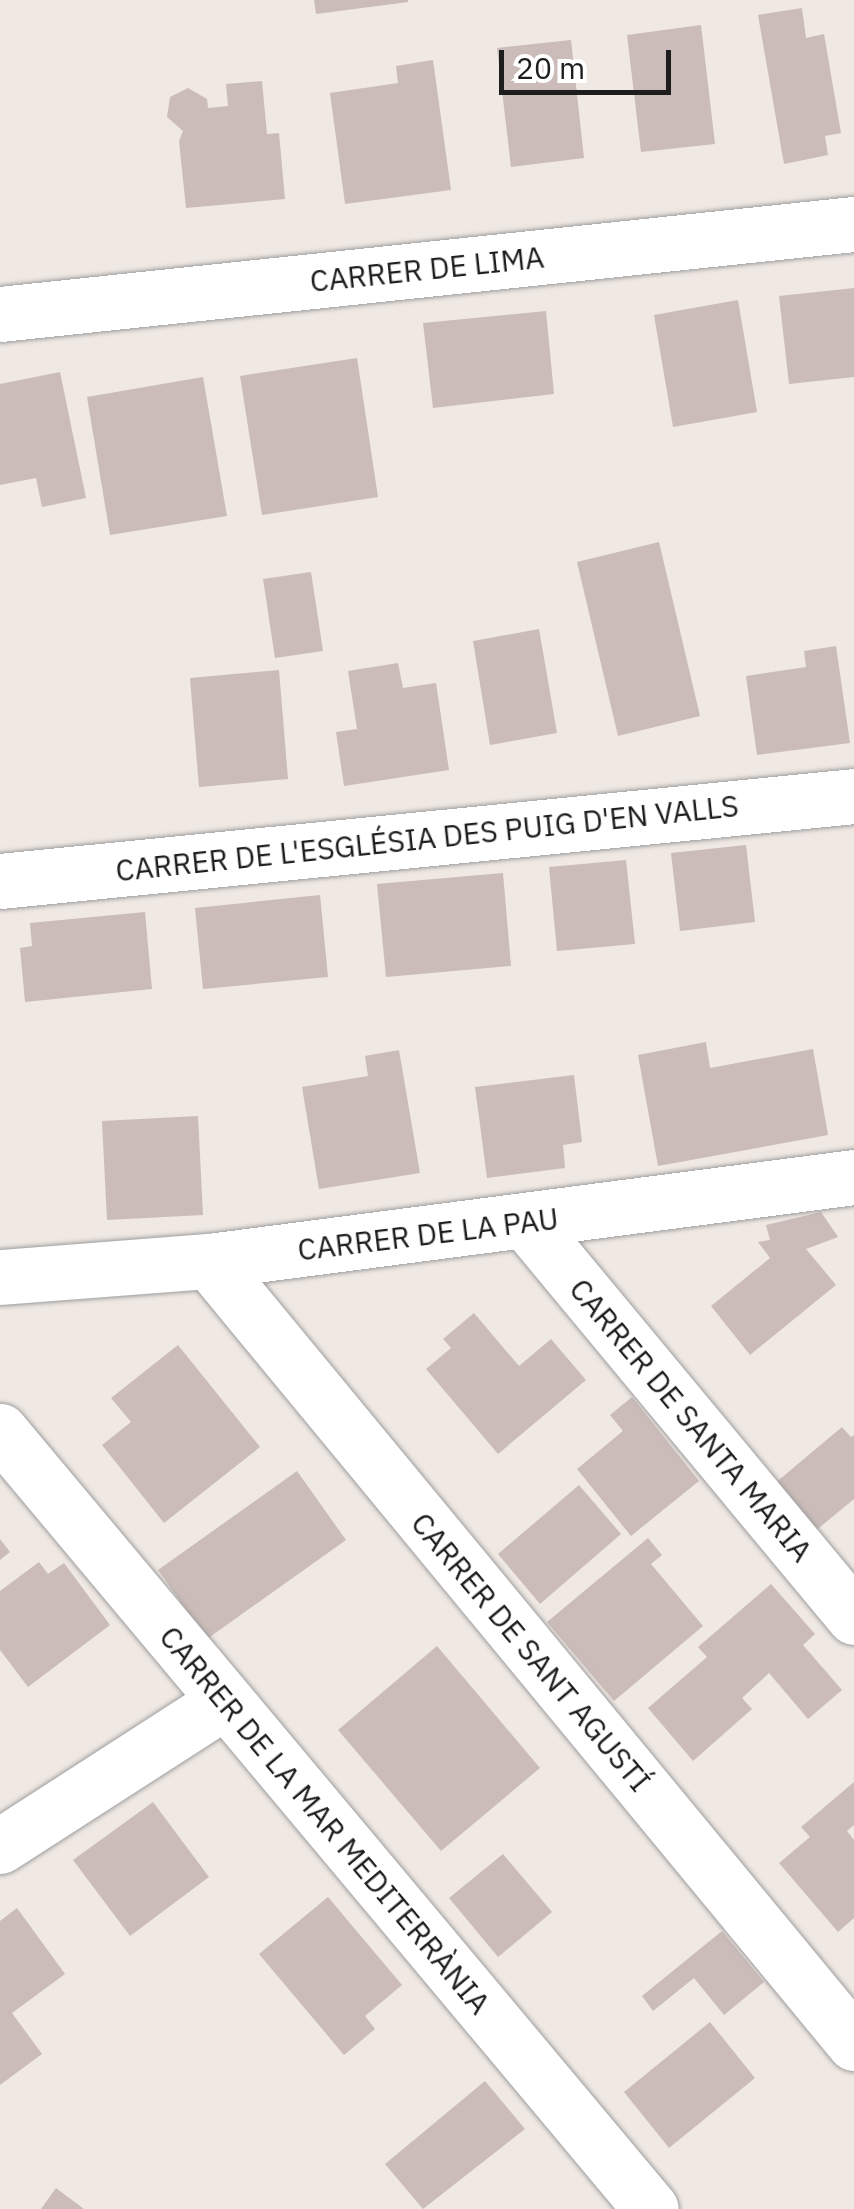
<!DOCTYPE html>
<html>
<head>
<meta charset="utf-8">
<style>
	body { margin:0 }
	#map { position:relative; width:854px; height:2209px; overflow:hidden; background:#efe8e3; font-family:"IBM Plex Sans",sans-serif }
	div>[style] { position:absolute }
	.building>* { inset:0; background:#cbbcb9 }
	.roads { filter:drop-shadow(0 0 2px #9e9e9e) drop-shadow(0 0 2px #9e9e9e) }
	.minor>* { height:55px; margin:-27.5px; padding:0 27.5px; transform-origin:27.5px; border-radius:27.5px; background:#fff }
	span { translate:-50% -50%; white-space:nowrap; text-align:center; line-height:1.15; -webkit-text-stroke:10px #fff; paint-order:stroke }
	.street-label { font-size:30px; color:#1d1d1d }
	.scale { position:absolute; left:499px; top:50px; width:172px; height:45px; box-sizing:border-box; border:5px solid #1d1d1d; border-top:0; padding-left:12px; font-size:30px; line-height:35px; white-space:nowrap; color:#1d1d1d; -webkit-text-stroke:8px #fff; paint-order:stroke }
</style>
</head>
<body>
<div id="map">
	<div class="building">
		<i style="clip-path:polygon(314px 0,408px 0,408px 2px,316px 14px)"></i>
		<i style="clip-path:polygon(802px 8px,806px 38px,824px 34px,841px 133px,825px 136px,828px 155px,784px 164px,758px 15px)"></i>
		<i style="clip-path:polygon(701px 25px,715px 144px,641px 152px,627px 35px)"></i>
		<i style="clip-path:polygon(571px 40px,584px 158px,511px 167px,497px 48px)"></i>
		<i style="clip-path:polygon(433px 60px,451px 190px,345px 204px,330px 93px,398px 83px,396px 66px)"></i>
		<i style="clip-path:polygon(262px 81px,267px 134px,279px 133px,285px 199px,186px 208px,179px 141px,183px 131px,167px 117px,170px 97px,188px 88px,207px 99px,208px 108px,228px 106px,226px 84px)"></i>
		<i style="clip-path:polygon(854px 288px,854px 377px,789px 384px,779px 296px)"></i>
		<i style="clip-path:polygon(738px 300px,757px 412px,673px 427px,654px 315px)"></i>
		<i style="clip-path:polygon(546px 311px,554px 394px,433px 408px,423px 323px)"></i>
		<i style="clip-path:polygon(357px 358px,378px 497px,262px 515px,240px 376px)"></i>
		<i style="clip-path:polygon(60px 372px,86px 498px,42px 507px,36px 478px,0 485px,0 384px)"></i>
		<i style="clip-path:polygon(203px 377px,227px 516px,110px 535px,87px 397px)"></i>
		<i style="clip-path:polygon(659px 542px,700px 716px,618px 736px,577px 562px)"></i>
		<i style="clip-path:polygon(311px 572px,323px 651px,275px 658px,263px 579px)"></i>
		<i style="clip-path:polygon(539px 629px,557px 733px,490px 745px,473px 641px)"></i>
		<i style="clip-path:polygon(836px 646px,850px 743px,757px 755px,746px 676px,806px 667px,804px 651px)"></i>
		<i style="clip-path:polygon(398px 663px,403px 688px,436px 683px,449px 770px,344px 786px,336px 732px,357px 729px,348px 671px)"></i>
		<i style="clip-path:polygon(279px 670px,288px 779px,199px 787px,190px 678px)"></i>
		<i style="clip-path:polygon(746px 845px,755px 922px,680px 931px,671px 853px)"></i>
		<i style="clip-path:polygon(626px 860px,635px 944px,557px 951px,549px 867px)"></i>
		<i style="clip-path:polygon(503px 873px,511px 966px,386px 977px,377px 884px)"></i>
		<i style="clip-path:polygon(320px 895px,328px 977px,203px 989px,195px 908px)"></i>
		<i style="clip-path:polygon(145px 912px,152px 989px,25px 1002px,20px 948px,32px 946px,30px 923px)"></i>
		<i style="clip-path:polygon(706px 1042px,710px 1068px,813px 1049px,828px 1135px,658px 1166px,638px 1055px)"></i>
		<i style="clip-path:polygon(399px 1050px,420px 1173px,319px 1189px,302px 1087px,368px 1076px,365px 1056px)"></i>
		<i style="clip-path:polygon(574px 1075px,582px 1142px,563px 1145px,565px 1168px,487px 1178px,475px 1087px)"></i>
		<i style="clip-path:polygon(198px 1116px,203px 1215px,107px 1220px,102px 1121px)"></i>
		<i style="clip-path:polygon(821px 1212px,838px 1237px,806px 1249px,836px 1285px,750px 1355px,711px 1306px,770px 1258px,758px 1242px,770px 1240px,766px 1225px)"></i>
		<i style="clip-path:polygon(474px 1313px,519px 1366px,551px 1339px,586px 1380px,498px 1454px,426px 1369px,451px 1348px,443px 1339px)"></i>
		<i style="clip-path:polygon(178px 1345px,260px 1447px,164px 1523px,102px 1445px,131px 1422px,111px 1398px)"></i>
		<i style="clip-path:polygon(632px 1397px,699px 1481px,631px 1536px,577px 1469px,623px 1431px,610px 1415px)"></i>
		<i style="clip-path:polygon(842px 1427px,851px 1437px,854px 1435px,854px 1499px,814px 1532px,774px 1484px)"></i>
		<i style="clip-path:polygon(297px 1471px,346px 1540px,207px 1639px,158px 1570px)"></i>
		<i style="clip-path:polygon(579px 1485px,621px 1534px,540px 1604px,498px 1554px)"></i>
		<i style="clip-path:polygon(648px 1538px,662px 1555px,651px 1564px,703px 1626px,614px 1701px,547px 1622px)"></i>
		<i style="clip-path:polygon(0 1539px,10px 1552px,0 1560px)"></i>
		<i style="clip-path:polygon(39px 1562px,48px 1574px,64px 1563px,110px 1625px,28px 1687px,0 1650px,0 1591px)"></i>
		<i style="clip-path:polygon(771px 1584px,815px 1634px,803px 1645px,842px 1690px,808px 1719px,769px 1673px,742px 1698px,752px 1709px,693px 1761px,648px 1708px,707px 1657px,698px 1647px)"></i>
		<i style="clip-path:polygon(437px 1646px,540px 1768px,441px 1851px,338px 1730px)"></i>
		<i style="clip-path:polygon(854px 1782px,854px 1825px,847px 1831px,854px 1840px,854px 1918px,838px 1932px,779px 1863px,810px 1837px,801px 1827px)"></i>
		<i style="clip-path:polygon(153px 1802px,209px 1877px,130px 1936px,73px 1860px)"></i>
		<i style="clip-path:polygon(503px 1854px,552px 1912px,498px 1957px,449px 1898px)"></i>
		<i style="clip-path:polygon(328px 1897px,402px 1985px,365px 2016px,375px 2029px,344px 2055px,259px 1954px)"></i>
		<i style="clip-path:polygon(17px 1908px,65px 1974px,12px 2013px,42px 2054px,0 2085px,0 1921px)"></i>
		<i style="clip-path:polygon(722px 1931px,764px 1982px,724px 2015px,694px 1978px,653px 2011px,642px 1996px)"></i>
		<i style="clip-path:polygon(710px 2022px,755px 2078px,669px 2148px,624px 2092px)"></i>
		<i style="clip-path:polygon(485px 2081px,525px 2129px,423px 2209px,385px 2164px)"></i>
		<i style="clip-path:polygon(56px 2188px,84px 2209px,41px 2209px)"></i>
	</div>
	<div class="roads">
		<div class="minor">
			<i style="left:0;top:314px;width:859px;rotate:-6.02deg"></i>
			<i style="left:0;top:881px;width:858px;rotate:-5.68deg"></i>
			<i style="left:527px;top:1223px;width:512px;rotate:50.31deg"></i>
			<i style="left:209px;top:1261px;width:1014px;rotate:50.48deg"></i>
			<i style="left:0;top:1277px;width:210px;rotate:-4.4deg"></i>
			<i style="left:209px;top:1261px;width:650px;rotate:-7.42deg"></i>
			<i style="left:0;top:1431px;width:1014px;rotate:50.08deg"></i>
			<i style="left:0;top:1846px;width:268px;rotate:-32.8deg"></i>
		</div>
	</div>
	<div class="street-label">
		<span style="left:427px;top:269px;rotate:-6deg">CARRER DE LIMA</span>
		<span style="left:427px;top:838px;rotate:-6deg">CARRER DE L'ESGLÉSIA DES PUIG D'EN VALLS</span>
		<span style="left:428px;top:1234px;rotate:-7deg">CARRER DE LA PAU</span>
		<span style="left:691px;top:1420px;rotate:50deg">CARRER DE SANTA MARIA</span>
		<span style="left:531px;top:1652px;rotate:50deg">CARRER DE SANT AGUSTÍ</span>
		<span style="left:325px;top:1820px;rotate:50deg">CARRER DE LA MAR MEDITERRÀNIA</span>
	</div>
	<div class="scale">20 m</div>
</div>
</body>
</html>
